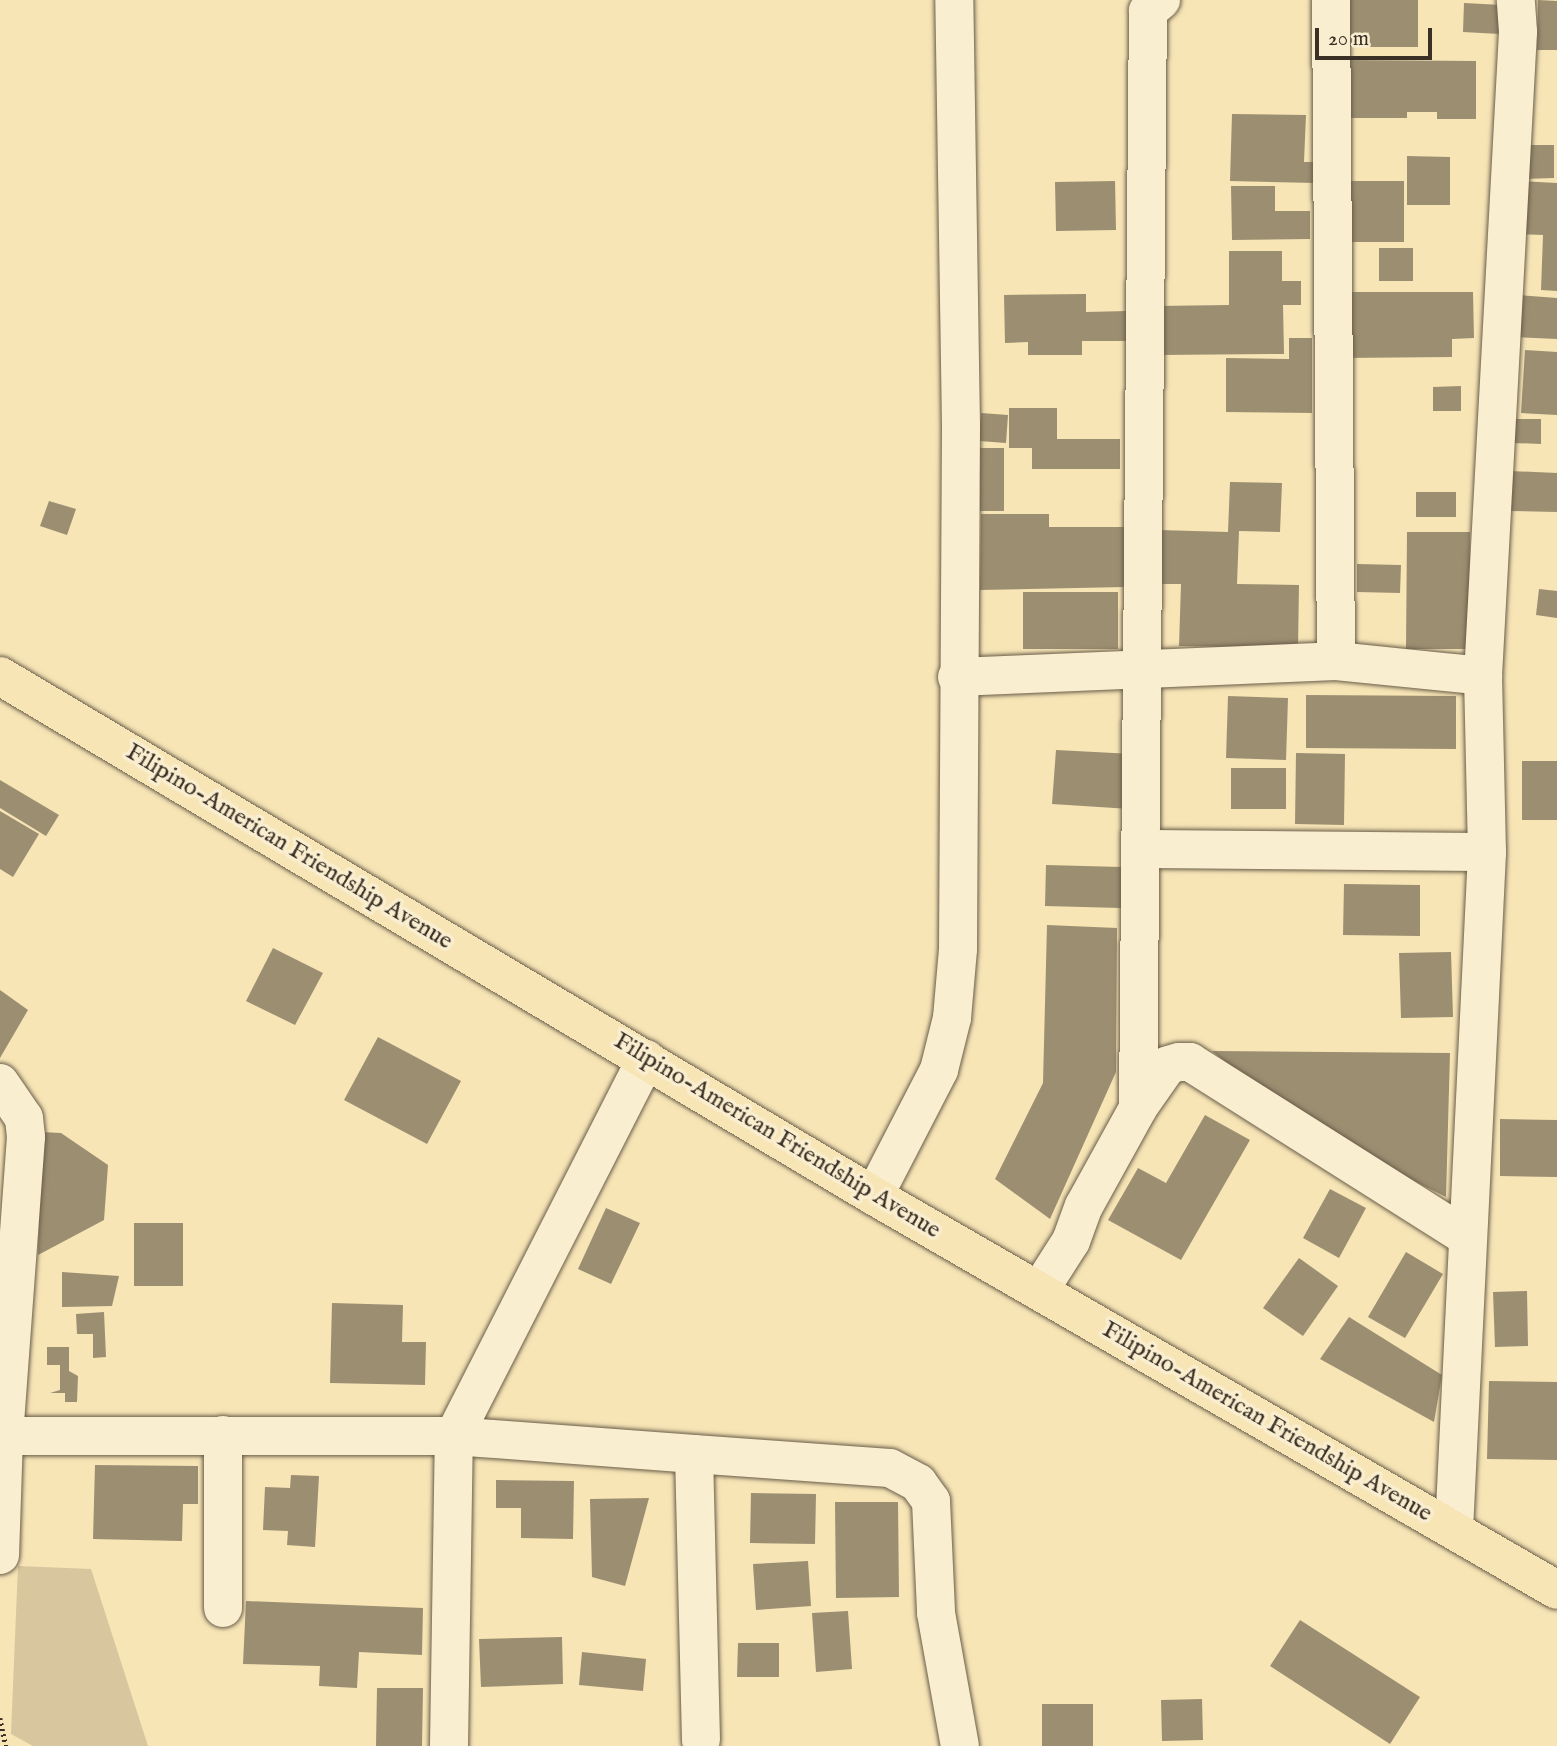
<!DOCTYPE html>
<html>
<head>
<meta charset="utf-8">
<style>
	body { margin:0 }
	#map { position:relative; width:1557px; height:1746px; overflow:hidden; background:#f7e5b6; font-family:"IM FELL English",serif }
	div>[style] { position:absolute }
	.green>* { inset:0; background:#d7c69e }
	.building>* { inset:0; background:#9c8e71 }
	.path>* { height:4.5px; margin-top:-2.25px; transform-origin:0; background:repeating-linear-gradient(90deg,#3a3026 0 2px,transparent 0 5.5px) }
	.roads { filter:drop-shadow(0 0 2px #695d4a) drop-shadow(0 0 2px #695d4a) }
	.street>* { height:38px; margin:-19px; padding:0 19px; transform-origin:19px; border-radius:19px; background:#faeed0 }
	.primary>* { height:38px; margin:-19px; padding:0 19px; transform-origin:19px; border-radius:19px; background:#f7e5b6 }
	span { translate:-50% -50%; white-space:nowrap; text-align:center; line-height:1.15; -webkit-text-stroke:7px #faeed0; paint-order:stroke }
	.street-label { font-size:24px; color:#3a3026 }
	.scale { position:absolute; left:1315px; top:28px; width:117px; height:32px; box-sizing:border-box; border:4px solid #3a3026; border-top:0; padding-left:9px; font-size:21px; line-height:24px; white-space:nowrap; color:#3a3026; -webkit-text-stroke:5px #faeed0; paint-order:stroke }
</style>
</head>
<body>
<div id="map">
	<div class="green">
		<i style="clip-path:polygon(18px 1566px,91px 1569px,148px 1746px,33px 1746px,11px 1734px)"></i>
	</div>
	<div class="building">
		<i style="clip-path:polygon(1350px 0,1418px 0,1418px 47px,1349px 47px)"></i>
		<i style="clip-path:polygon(1538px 0,1557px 1px,1557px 50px,1537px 50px)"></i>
		<i style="clip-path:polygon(1464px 3px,1502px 5px,1500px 34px,1463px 32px)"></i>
		<i style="clip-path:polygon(1347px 60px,1476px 61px,1476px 119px,1437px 119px,1437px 112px,1407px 112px,1407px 118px,1347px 118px)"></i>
		<i style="clip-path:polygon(1232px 114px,1306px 115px,1304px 162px,1317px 162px,1316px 183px,1230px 181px)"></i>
		<i style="clip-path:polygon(1521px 145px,1554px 145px,1554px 178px,1521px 179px)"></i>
		<i style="clip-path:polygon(1407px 156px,1450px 157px,1450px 205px,1407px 205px)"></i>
		<i style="clip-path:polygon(1115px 181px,1116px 230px,1056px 231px,1055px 182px)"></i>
		<i style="clip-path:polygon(1345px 181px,1404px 181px,1404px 242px,1345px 242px)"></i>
		<i style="clip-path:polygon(1520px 181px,1557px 183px,1557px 291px,1541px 290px,1543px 235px,1518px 234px)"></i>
		<i style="clip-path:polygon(1231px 186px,1275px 186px,1275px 211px,1310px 211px,1310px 239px,1232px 240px)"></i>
		<i style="clip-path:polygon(1379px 248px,1413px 248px,1413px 281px,1379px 281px)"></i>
		<i style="clip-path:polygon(1229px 251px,1282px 251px,1282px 281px,1301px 281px,1301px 305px,1283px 305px,1284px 354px,1158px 355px,1157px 306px,1229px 305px)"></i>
		<i style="clip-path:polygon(1341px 292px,1473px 292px,1474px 338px,1452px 339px,1452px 357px,1341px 358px)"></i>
		<i style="clip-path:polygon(1086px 294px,1086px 312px,1127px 311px,1128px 341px,1082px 341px,1082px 355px,1028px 355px,1028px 342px,1005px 343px,1004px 295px)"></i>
		<i style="clip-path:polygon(1518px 295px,1557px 298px,1557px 339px,1515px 337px)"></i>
		<i style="clip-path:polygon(1289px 338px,1312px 338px,1312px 413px,1226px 412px,1226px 358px,1289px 359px)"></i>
		<i style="clip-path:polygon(1525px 350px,1557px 352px,1557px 415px,1521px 413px)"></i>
		<i style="clip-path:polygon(1461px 386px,1461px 411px,1433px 411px,1433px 387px)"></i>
		<i style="clip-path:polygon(1009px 408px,1057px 408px,1057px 439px,1120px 439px,1120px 469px,1032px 469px,1032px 448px,1009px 448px)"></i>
		<i style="clip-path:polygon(981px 413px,1008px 415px,1006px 443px,979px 441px)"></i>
		<i style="clip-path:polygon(1515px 419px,1541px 419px,1541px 444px,1514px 443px)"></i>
		<i style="clip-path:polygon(978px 448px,1004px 448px,1004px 511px,980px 511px)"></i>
		<i style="clip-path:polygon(1510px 471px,1557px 473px,1557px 512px,1509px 511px)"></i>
		<i style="clip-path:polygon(1230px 482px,1282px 483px,1280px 532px,1239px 531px,1237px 584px,1299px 585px,1298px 648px,1179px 646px,1181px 584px,1159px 584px,1159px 530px,1228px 532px)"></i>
		<i style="clip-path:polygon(1416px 492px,1456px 492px,1456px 517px,1416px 517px)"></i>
		<i style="clip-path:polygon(49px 501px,76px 509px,67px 535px,40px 526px)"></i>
		<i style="clip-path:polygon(981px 514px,1049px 514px,1049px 527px,1125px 527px,1125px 587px,980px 590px)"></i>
		<i style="clip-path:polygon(1407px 532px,1470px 532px,1469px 649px,1406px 649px)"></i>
		<i style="clip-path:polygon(1357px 564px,1401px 565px,1400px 593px,1357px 592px)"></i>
		<i style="clip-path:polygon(1539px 589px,1557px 591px,1557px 618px,1536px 615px)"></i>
		<i style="clip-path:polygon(1023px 592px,1118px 592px,1118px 649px,1023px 649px)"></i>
		<i style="clip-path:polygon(1306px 695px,1456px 696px,1456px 749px,1306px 748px)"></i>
		<i style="clip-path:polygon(1228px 696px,1288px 698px,1286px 760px,1226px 758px)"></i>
		<i style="clip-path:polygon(1056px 750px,1133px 754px,1130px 809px,1052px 804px)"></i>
		<i style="clip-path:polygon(1296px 753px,1345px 754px,1344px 825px,1295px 824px)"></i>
		<i style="clip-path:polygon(1522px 761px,1557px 761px,1557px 820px,1522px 820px)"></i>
		<i style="clip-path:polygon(1231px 768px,1286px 768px,1286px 809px,1231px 809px)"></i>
		<i style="clip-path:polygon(0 780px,59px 815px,46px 836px,0 808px)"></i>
		<i style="clip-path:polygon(0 811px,39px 834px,13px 877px,0 869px)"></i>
		<i style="clip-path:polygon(1046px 865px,1122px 867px,1121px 908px,1045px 906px)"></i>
		<i style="clip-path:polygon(1344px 884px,1420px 885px,1420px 936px,1343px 935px)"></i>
		<i style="clip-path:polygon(1047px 925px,1117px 928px,1116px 1072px,1050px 1219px,995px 1179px,1043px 1083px)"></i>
		<i style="clip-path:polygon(273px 948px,323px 973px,295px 1025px,246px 1001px)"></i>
		<i style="clip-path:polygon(1451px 952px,1453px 1017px,1401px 1018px,1399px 953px)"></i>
		<i style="clip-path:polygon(0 990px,28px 1010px,0 1058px)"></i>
		<i style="clip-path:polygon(378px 1037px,461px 1081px,427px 1144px,344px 1100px)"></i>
		<i style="clip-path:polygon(1212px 1051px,1450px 1053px,1446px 1197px,1310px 1129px)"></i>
		<i style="clip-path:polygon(1205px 1115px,1250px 1140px,1181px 1260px,1108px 1220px,1138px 1168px,1166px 1183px)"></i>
		<i style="clip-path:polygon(1500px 1119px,1557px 1120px,1557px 1177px,1500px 1176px)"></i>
		<i style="clip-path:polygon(41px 1132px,61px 1133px,108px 1165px,104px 1220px,38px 1255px)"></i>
		<i style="clip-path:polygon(1330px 1189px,1366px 1208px,1339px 1258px,1303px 1238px)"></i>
		<i style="clip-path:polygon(606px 1208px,640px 1223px,611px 1284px,578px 1269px)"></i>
		<i style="clip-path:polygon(134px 1223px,183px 1223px,183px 1286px,134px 1286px)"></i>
		<i style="clip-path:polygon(1406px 1252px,1443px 1274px,1405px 1338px,1368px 1317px)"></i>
		<i style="clip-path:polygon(1299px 1258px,1338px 1286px,1303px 1336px,1263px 1308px)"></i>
		<i style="clip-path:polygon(62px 1272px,119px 1276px,112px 1306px,62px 1307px)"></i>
		<i style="clip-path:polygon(1527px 1291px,1528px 1346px,1495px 1347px,1493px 1292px)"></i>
		<i style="clip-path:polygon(332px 1303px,403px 1305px,402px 1342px,426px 1342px,425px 1385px,330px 1383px)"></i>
		<i style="clip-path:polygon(104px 1312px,106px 1357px,93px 1358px,93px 1334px,77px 1334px,76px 1314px)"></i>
		<i style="clip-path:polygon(1349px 1317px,1442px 1375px,1434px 1422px,1320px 1359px)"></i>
		<i style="clip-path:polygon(47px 1347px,69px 1347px,69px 1371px,78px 1376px,77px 1402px,65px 1402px,65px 1393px,50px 1393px,60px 1390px,60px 1365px,47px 1365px)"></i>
		<i style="clip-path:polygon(1489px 1381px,1557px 1382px,1557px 1460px,1487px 1459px)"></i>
		<i style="clip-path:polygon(95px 1465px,198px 1466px,198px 1504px,183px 1504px,182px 1541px,93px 1539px)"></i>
		<i style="clip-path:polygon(291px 1475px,319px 1476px,315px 1547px,287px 1545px,288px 1531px,263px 1530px,265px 1487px,290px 1488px)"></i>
		<i style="clip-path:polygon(496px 1480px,574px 1481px,573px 1539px,521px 1538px,521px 1508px,496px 1508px)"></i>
		<i style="clip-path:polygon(751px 1493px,816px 1494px,815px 1544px,750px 1543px)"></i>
		<i style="clip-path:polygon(649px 1498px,625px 1586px,592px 1577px,590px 1499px)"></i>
		<i style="clip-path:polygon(835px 1502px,898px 1502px,899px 1597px,836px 1598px)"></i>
		<i style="clip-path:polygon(808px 1561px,811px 1606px,756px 1610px,753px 1564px)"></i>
		<i style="clip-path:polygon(246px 1601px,423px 1608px,422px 1655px,359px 1652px,357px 1688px,319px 1686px,320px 1666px,243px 1664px)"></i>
		<i style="clip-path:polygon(848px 1611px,852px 1669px,816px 1672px,812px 1613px)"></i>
		<i style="clip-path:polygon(1300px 1620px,1420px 1697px,1390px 1744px,1270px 1666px)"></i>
		<i style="clip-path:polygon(562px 1637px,563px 1684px,481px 1687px,479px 1639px)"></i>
		<i style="clip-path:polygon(738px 1643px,779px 1643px,779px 1677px,737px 1677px)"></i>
		<i style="clip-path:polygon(582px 1652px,646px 1659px,643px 1691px,579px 1685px)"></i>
		<i style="clip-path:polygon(377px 1688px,423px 1688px,422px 1746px,376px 1746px)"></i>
		<i style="clip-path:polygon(1202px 1699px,1203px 1740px,1162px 1741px,1161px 1700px)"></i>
		<i style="clip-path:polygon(1042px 1704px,1093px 1704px,1093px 1746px,1042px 1746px)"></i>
	</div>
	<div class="path">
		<i style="left:0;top:1718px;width:29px;rotate:78deg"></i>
	</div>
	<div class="roads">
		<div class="street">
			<i style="left:1331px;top:0;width:661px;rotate:89.57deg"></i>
			<i style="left:957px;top:677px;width:379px;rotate:-2.4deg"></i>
			<i style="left:1336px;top:661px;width:148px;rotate:5.8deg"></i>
			<i style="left:1142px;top:849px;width:345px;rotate:0.5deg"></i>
			<i style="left:0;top:1083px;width:42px;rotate:55.6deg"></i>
			<i style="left:24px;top:1118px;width:19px;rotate:84deg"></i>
			<i style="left:26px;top:1137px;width:300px;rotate:94.2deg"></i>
			<i style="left:4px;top:1436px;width:119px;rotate:91.9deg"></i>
			<i style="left:1138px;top:1108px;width:1097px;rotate:-89.48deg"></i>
			<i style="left:1148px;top:11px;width:17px;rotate:-40deg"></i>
			<i style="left:874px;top:1196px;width:142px;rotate:-62.7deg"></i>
			<i style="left:939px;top:1070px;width:54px;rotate:-76deg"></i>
			<i style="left:952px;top:1018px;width:69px;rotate:-85deg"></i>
			<i style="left:958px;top:949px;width:523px;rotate:-89.67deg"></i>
			<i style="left:961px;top:426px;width:426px;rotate:-90.9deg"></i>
			<i style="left:1039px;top:1291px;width:59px;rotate:-57.4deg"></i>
			<i style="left:1071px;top:1241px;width:37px;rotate:-70deg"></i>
			<i style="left:1084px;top:1206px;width:112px;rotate:-61.1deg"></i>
			<i style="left:1138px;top:1108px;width:52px;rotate:-55.1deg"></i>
			<i style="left:1168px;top:1065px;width:11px;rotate:-15deg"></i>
			<i style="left:1179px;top:1062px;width:11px"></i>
			<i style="left:1190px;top:1062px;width:328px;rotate:32.3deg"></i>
			<i style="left:223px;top:1435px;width:173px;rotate:90deg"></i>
			<i style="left:0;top:1436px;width:454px"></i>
			<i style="left:454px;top:1436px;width:241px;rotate:4.3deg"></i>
			<i style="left:1454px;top:1530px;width:679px;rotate:-87.21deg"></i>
			<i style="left:1487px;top:852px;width:176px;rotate:-91.3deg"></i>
			<i style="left:1483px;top:676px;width:645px;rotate:-86.89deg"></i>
			<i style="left:1518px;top:32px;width:32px;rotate:-94deg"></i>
			<i style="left:701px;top:1740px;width:286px;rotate:-91.4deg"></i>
			<i style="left:694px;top:1454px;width:196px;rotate:4.1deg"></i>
			<i style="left:890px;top:1468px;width:32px;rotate:28deg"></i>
			<i style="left:918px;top:1483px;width:22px;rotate:54deg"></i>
			<i style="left:931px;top:1501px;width:112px;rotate:87.4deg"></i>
			<i style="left:936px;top:1613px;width:135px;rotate:79.8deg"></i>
			<i style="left:449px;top:1746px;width:310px;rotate:-89.1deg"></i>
			<i style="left:454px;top:1436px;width:423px;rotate:-63deg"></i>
		</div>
		<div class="primary">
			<i style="left:0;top:676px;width:1017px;rotate:30.75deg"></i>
			<i style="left:874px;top:1196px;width:788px;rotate:29.98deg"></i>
		</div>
	</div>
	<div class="street-label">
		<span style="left:289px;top:847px;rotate:31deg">Filipino-American Friendship Avenue</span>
		<span style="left:777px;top:1136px;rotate:31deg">Filipino-American Friendship Avenue</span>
		<span style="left:1267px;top:1422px;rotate:30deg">Filipino-American Friendship Avenue</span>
	</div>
	<div class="scale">20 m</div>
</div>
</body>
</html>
